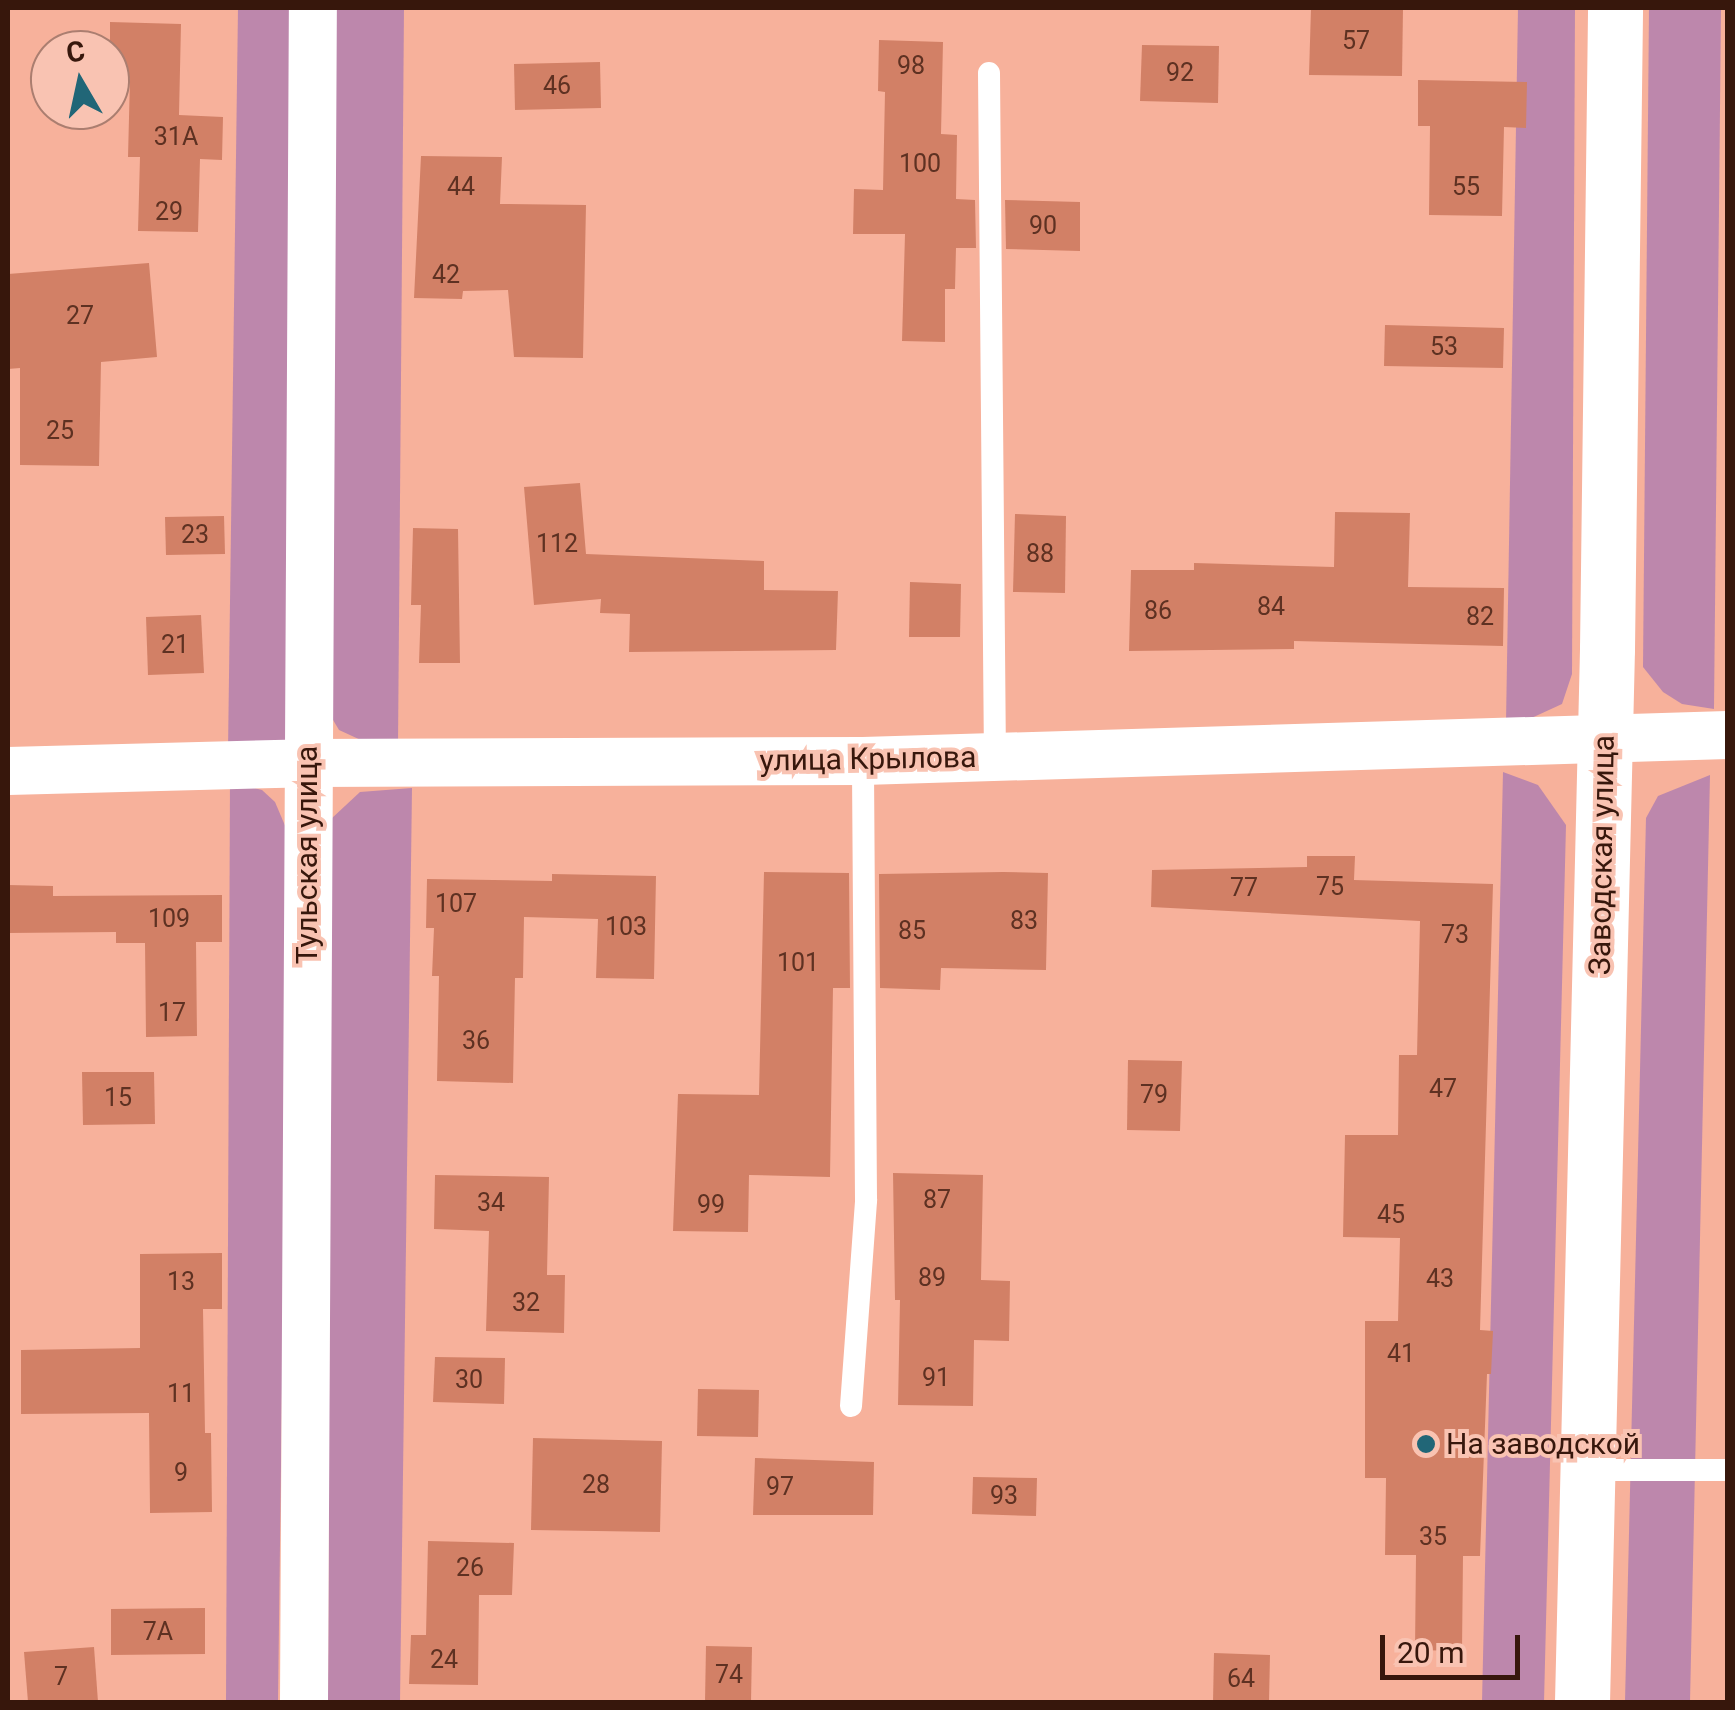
<!DOCTYPE html>
<html>
<head>
<meta charset="utf-8">
<style>
	body { margin:0 }
	#map { position:relative; width:1735px; height:1710px; overflow:hidden; background:#f7b19b; font-family:Roboto,sans-serif }
	div>[style] { position:absolute }
	.green>* { inset:0; background:#bd87ac }
	.building>* { inset:0; background:#d28066 }
	.lane>* { height:22px; margin:-11px; padding:0 11px; transform-origin:11px; border-radius:11px; background:#fff }
	.street>* { height:48px; margin:-24px; padding:0 24px; transform-origin:24px; border-radius:24px; background:#fff }
	.secondary>* { height:55px; margin:-27.5px; padding:0 27.5px; transform-origin:27.5px; border-radius:27.5px; background:#fff }
	.dots>* { width:28px; height:28px; translate:-50% -50%; box-sizing:border-box; border:5px solid #f9c3b2; border-radius:50% }
	span { translate:-50% -50%; white-space:nowrap; text-align:center; line-height:1.15; -webkit-text-stroke:8px #f9c3b2; paint-order:stroke }
	.number-label { font-size:25px; color:#5e3122 }
	.number-label span { -webkit-text-stroke-width:0 }
	.street-label { font-size:30px; color:#37170c }
	.poi-label { font-size:30px; color:#37170c }
	.left { translate:0 -50%; text-align:left }
	.frame { position:absolute; inset:0; border:10px solid #37170c; pointer-events:none }
	.north { position:absolute; left:30px; top:30px; width:100px; height:100px; box-sizing:border-box; background:#f9c3b2; border:2px solid #ab7e70; border-radius:50%; rotate:351deg; font-size:28px; font-weight:700; line-height:40px; text-align:center; color:#37170c }
	.north::after { content:''; display:block; margin:auto; width:35px; height:45px; background:#216677; clip-path:polygon(50% 0,100% 100%,50% 72%,0 100%) }
	.scale { position:absolute; left:1380px; top:1635px; width:140px; height:45px; box-sizing:border-box; border:5px solid #37170c; border-top:0; padding-left:12px; font-size:30px; line-height:35px; white-space:nowrap; color:#37170c; -webkit-text-stroke:8px #f9c3b2; paint-order:stroke }
</style>
</head>
<body>
<div id="map">
	<div class="green">
		<i style="clip-path:polygon(238px 8px,290px 8px,291px 734px,278px 751px,228px 751px)"></i>
		<i style="clip-path:polygon(336px 8px,404px 8px,398px 744px,363px 741px,339px 730px,326px 708px)"></i>
		<i style="clip-path:polygon(1518px 8px,1575px 8px,1572px 674px,1562px 704px,1525px 721px,1506px 722px)"></i>
		<i style="clip-path:polygon(1649px 8px,1721px 8px,1714px 709px,1682px 704px,1663px 692px,1643px 667px)"></i>
		<i style="clip-path:polygon(1503px 772px,1538px 785px,1566px 825px,1544px 1702px,1482px 1702px)"></i>
		<i style="clip-path:polygon(1710px 775px,1690px 1702px,1625px 1702px,1646px 818px,1658px 796px)"></i>
		<i style="clip-path:polygon(230px 782px,262px 790px,275px 802px,289px 835px,278px 1702px,226px 1702px)"></i>
		<i style="clip-path:polygon(412px 788px,400px 1702px,328px 1702px,331px 819px,360px 792px)"></i>
	</div>
	<div class="building">
		<i style="clip-path:polygon(1311px 8px,1403px 8px,1402px 76px,1309px 75px)"></i>
		<i style="clip-path:polygon(110px 22px,181px 24px,179px 115px,223px 117px,222px 160px,200px 159px,198px 232px,138px 231px,140px 157px,128px 157px,130px 78px,110px 78px)"></i>
		<i style="clip-path:polygon(879px 40px,943px 42px,941px 134px,957px 135px,956px 199px,975px 200px,976px 248px,956px 248px,955px 289px,945px 289px,945px 342px,902px 341px,905px 234px,853px 234px,854px 189px,883px 190px,885px 92px,878px 91px)"></i>
		<i style="clip-path:polygon(1142px 45px,1219px 46px,1218px 103px,1140px 101px)"></i>
		<i style="clip-path:polygon(600px 62px,601px 108px,515px 110px,514px 64px)"></i>
		<i style="clip-path:polygon(1418px 80px,1527px 82px,1526px 128px,1504px 127px,1502px 216px,1429px 215px,1430px 126px,1418px 126px)"></i>
		<i style="clip-path:polygon(421px 156px,502px 157px,500px 204px,586px 205px,583px 358px,514px 357px,508px 290px,463px 291px,462px 299px,414px 298px)"></i>
		<i style="clip-path:polygon(1005px 200px,1080px 202px,1080px 251px,1006px 249px)"></i>
		<i style="clip-path:polygon(149px 263px,157px 357px,101px 362px,99px 466px,20px 465px,20px 368px,8px 369px,8px 274px)"></i>
		<i style="clip-path:polygon(1385px 325px,1504px 328px,1503px 368px,1384px 366px)"></i>
		<i style="clip-path:polygon(580px 483px,586px 554px,764px 561px,764px 590px,838px 591px,836px 650px,629px 652px,630px 614px,600px 613px,601px 599px,534px 605px,524px 487px)"></i>
		<i style="clip-path:polygon(1335px 512px,1410px 513px,1408px 587px,1504px 588px,1503px 646px,1294px 641px,1294px 649px,1129px 651px,1131px 570px,1194px 570px,1194px 563px,1334px 567px)"></i>
		<i style="clip-path:polygon(1015px 514px,1066px 516px,1065px 593px,1013px 592px)"></i>
		<i style="clip-path:polygon(224px 516px,225px 554px,166px 555px,165px 517px)"></i>
		<i style="clip-path:polygon(413px 528px,458px 529px,460px 663px,419px 663px,421px 605px,411px 605px)"></i>
		<i style="clip-path:polygon(910px 582px,961px 584px,960px 637px,909px 637px)"></i>
		<i style="clip-path:polygon(201px 615px,204px 673px,148px 675px,146px 617px)"></i>
		<i style="clip-path:polygon(1307px 856px,1355px 856px,1354px 880px,1493px 884px,1480px 1330px,1493px 1331px,1491px 1374px,1487px 1374px,1480px 1556px,1463px 1556px,1462px 1651px,1415px 1650px,1416px 1555px,1385px 1555px,1386px 1478px,1365px 1478px,1365px 1321px,1398px 1321px,1400px 1238px,1343px 1237px,1345px 1135px,1398px 1135px,1399px 1055px,1417px 1055px,1420px 921px,1151px 907px,1152px 870px,1307px 867px)"></i>
		<i style="clip-path:polygon(764px 872px,849px 873px,850px 988px,833px 988px,830px 1177px,749px 1175px,748px 1232px,673px 1231px,678px 1094px,759px 1095px)"></i>
		<i style="clip-path:polygon(1003px 872px,1048px 873px,1046px 970px,941px 968px,940px 990px,880px 988px,879px 874px)"></i>
		<i style="clip-path:polygon(552px 874px,656px 876px,654px 979px,596px 978px,598px 919px,524px 917px,523px 978px,515px 978px,513px 1083px,437px 1081px,439px 976px,432px 976px,434px 928px,426px 928px,427px 879px,552px 881px)"></i>
		<i style="clip-path:polygon(8px 885px,53px 886px,53px 896px,222px 895px,222px 942px,196px 942px,197px 1036px,146px 1037px,145px 943px,116px 943px,116px 932px,8px 933px)"></i>
		<i style="clip-path:polygon(1128px 1060px,1182px 1061px,1180px 1131px,1127px 1130px)"></i>
		<i style="clip-path:polygon(82px 1072px,154px 1072px,155px 1124px,83px 1125px)"></i>
		<i style="clip-path:polygon(893px 1173px,983px 1175px,981px 1280px,1010px 1281px,1009px 1341px,974px 1340px,973px 1406px,898px 1405px,900px 1300px,895px 1300px)"></i>
		<i style="clip-path:polygon(435px 1175px,549px 1177px,547px 1275px,565px 1275px,564px 1333px,486px 1331px,489px 1231px,434px 1229px)"></i>
		<i style="clip-path:polygon(222px 1253px,222px 1309px,203px 1309px,205px 1433px,211px 1433px,212px 1512px,150px 1513px,149px 1413px,21px 1414px,21px 1350px,140px 1348px,140px 1254px)"></i>
		<i style="clip-path:polygon(435px 1357px,505px 1358px,504px 1404px,433px 1402px)"></i>
		<i style="clip-path:polygon(698px 1389px,759px 1390px,758px 1437px,697px 1436px)"></i>
		<i style="clip-path:polygon(533px 1438px,662px 1441px,660px 1532px,531px 1530px)"></i>
		<i style="clip-path:polygon(755px 1458px,874px 1462px,873px 1515px,753px 1515px)"></i>
		<i style="clip-path:polygon(973px 1477px,1037px 1478px,1036px 1516px,972px 1514px)"></i>
		<i style="clip-path:polygon(428px 1541px,514px 1543px,512px 1595px,479px 1595px,478px 1685px,409px 1684px,411px 1635px,426px 1635px)"></i>
		<i style="clip-path:polygon(205px 1608px,205px 1654px,111px 1655px,111px 1609px)"></i>
		<i style="clip-path:polygon(706px 1646px,752px 1647px,751px 1702px,705px 1702px)"></i>
		<i style="clip-path:polygon(94px 1647px,98px 1702px,28px 1702px,24px 1652px)"></i>
		<i style="clip-path:polygon(1214px 1653px,1270px 1655px,1269px 1702px,1213px 1702px)"></i>
	</div>
	<div class="lane">
		<i style="left:989px;top:73px;width:683px;rotate:89.5deg"></i>
		<i style="left:851px;top:1406px;width:207px;rotate:-85.8deg"></i>
		<i style="left:866px;top:1200px;width:439px;rotate:-90.4deg"></i>
		<i style="left:1588px;top:1470px;width:140px"></i>
	</div>
	<div class="street">
		<i style="left:8px;top:771px;width:299px;rotate:-1.5deg"></i>
		<i style="left:307px;top:763px;width:556px;rotate:-0.21deg"></i>
		<i style="left:863px;top:761px;width:865px;rotate:-1.72deg"></i>
		<i style="left:304px;top:1702px;width:1694px;rotate:-89.7deg"></i>
	</div>
	<div class="secondary">
		<i style="left:1582px;top:1702px;width:1053px;rotate:-88.64deg"></i>
		<i style="left:1607px;top:649px;width:641px;rotate:-89.28deg"></i>
	</div>
	<div class="dots">
		<i style="left:1426px;top:1444px;background:#216677"></i>
	</div>
	<div class="number-label">
		<span style="left:1356px;top:41px">57</span>
		<span style="left:911px;top:66px">98</span>
		<span style="left:1180px;top:73px">92</span>
		<span style="left:557px;top:86px">46</span>
		<span style="left:176px;top:137px">31А</span>
		<span style="left:920px;top:164px">100</span>
		<span style="left:461px;top:187px">44</span>
		<span style="left:1466px;top:187px">55</span>
		<span style="left:169px;top:212px">29</span>
		<span style="left:1043px;top:226px">90</span>
		<span style="left:446px;top:275px">42</span>
		<span style="left:80px;top:316px">27</span>
		<span style="left:1444px;top:347px">53</span>
		<span style="left:60px;top:431px">25</span>
		<span style="left:195px;top:535px">23</span>
		<span style="left:557px;top:544px">112</span>
		<span style="left:1040px;top:554px">88</span>
		<span style="left:1271px;top:607px">84</span>
		<span style="left:1158px;top:611px">86</span>
		<span style="left:1480px;top:617px">82</span>
		<span style="left:175px;top:645px">21</span>
		<span style="left:1330px;top:887px">75</span>
		<span style="left:1244px;top:888px">77</span>
		<span style="left:456px;top:904px">107</span>
		<span style="left:169px;top:919px">109</span>
		<span style="left:1024px;top:921px">83</span>
		<span style="left:626px;top:927px">103</span>
		<span style="left:912px;top:931px">85</span>
		<span style="left:1455px;top:935px">73</span>
		<span style="left:798px;top:963px">101</span>
		<span style="left:172px;top:1013px">17</span>
		<span style="left:476px;top:1041px">36</span>
		<span style="left:1443px;top:1089px">47</span>
		<span style="left:1154px;top:1095px">79</span>
		<span style="left:118px;top:1098px">15</span>
		<span style="left:937px;top:1200px">87</span>
		<span style="left:491px;top:1203px">34</span>
		<span style="left:711px;top:1205px">99</span>
		<span style="left:1391px;top:1215px">45</span>
		<span style="left:932px;top:1278px">89</span>
		<span style="left:1440px;top:1279px">43</span>
		<span style="left:181px;top:1282px">13</span>
		<span style="left:526px;top:1303px">32</span>
		<span style="left:1401px;top:1354px">41</span>
		<span style="left:936px;top:1378px">91</span>
		<span style="left:469px;top:1380px">30</span>
		<span style="left:181px;top:1394px">11</span>
		<span style="left:181px;top:1473px">9</span>
		<span style="left:596px;top:1485px">28</span>
		<span style="left:780px;top:1487px">97</span>
		<span style="left:1004px;top:1496px">93</span>
		<span style="left:1433px;top:1537px">35</span>
		<span style="left:470px;top:1568px">26</span>
		<span style="left:158px;top:1632px">7А</span>
		<span style="left:444px;top:1660px">24</span>
		<span style="left:729px;top:1675px">74</span>
		<span style="left:61px;top:1677px">7</span>
		<span style="left:1241px;top:1679px">64</span>
	</div>
	<div class="street-label">
		<span style="left:868px;top:759px;rotate:-1deg">улица Крылова</span>
		<span style="left:307px;top:855px;rotate:-90deg">Тульская улица</span>
		<span style="left:1602px;top:855px;rotate:-89deg">Заводская улица</span>
	</div>
	<div class="poi-label">
		<span class="left" style="left:1446px;top:1444px">На заводской</span>
	</div>
	<div class="frame"></div>
	<div class="north">С</div>
	<div class="scale">20 m</div>
</div>
</body>
</html>
